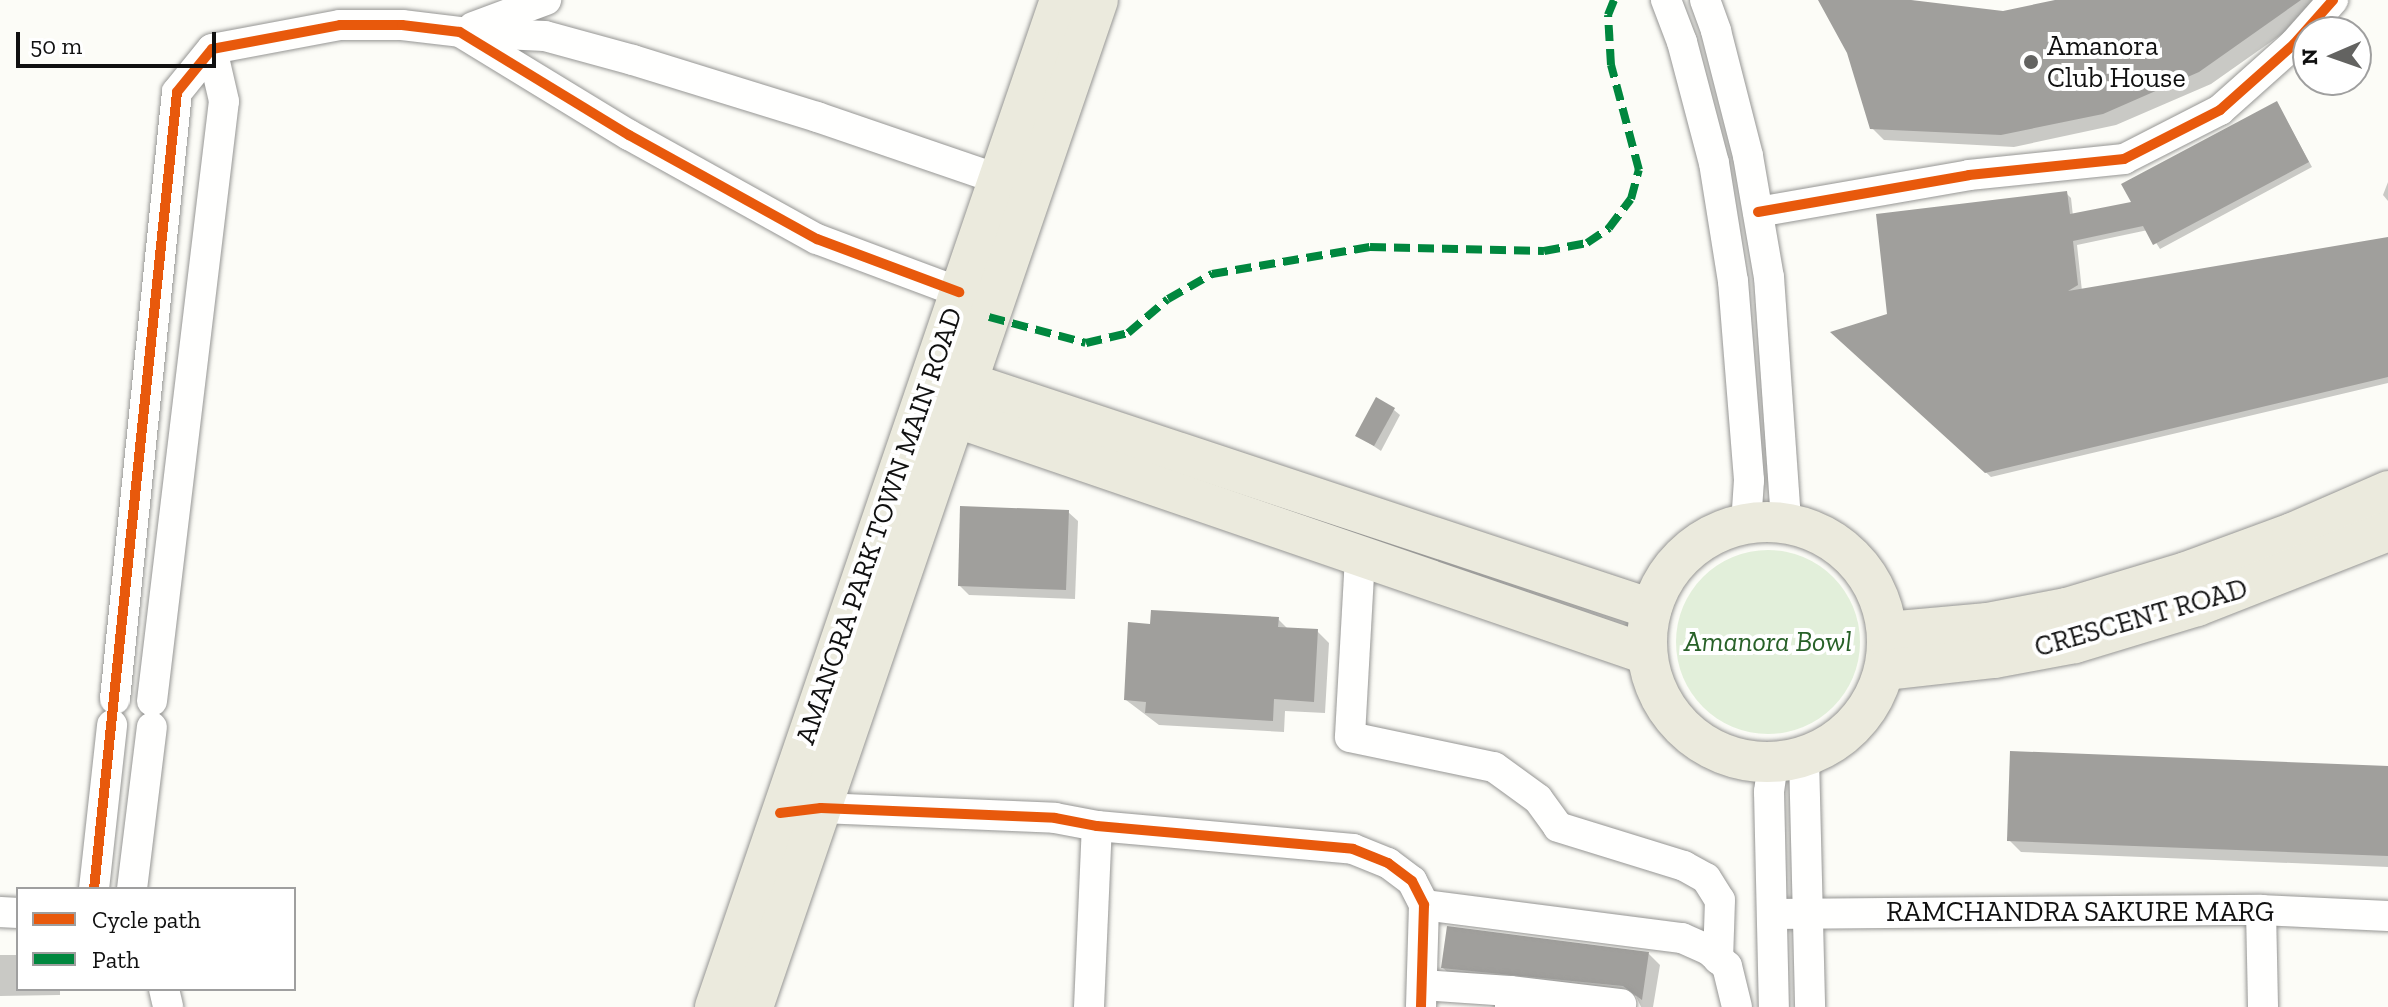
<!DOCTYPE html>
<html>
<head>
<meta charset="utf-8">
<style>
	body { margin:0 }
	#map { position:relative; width:2388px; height:1007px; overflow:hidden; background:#fcfcf7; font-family:"Zilla Slab",serif }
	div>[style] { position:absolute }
	.green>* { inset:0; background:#e2efda }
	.round { border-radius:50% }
	.shadow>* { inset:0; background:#0003 }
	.building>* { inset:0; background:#a09f9c }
	.roads { filter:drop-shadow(0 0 2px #969694) drop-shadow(0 0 2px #969694) }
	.minor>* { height:30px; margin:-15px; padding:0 15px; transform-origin:15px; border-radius:15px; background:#fffffe }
	.major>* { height:40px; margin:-20px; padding:0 20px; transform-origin:20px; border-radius:20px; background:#ebeadd }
	.major>.ring { margin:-20px; padding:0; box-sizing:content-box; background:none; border:40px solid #ebeadd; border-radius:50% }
	.quiet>* { height:8px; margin-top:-4px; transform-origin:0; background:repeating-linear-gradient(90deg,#00873e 0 16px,transparent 0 24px) }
	.cycleway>* { height:10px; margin:-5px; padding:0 5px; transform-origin:5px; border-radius:5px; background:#e8590c }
	.dots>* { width:22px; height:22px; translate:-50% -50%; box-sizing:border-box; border:4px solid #fff; border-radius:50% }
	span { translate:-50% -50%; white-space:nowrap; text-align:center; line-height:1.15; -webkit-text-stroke:8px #fff; paint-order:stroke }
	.poi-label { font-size:28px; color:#101010 }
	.left { translate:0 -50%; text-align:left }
	.street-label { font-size:28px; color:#101010 }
	.park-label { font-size:28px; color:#286128; font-style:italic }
	.legend { position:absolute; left:16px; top:887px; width:280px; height:104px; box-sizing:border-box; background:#fff; border:2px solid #9f9f9f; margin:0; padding:10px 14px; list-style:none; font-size:24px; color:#101010 }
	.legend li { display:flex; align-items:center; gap:16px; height:40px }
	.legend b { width:40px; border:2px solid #9f9f9f }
	.north { position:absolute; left:2292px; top:16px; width:80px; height:80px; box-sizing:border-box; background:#fff; border:2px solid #9f9f9f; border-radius:50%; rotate:268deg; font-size:22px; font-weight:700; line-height:32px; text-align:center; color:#101010 }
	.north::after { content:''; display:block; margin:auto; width:28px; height:36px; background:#636361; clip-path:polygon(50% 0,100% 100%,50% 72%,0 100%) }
	.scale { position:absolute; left:16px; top:32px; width:200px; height:36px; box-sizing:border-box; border:4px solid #101010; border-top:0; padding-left:10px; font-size:24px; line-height:28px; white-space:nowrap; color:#101010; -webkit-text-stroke:6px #fff; paint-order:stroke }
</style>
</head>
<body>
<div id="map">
	<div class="green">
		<i class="round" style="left:1676px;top:550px;width:184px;height:184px"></i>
	</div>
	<div class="shadow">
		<i style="clip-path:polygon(1820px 0,1907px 0,2003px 13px,2065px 0,2320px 0,2316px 10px,2211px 84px,2116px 125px,2014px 147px,1884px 140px,1872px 128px,1849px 52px)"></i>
		<i style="clip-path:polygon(2277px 103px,2312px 167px,2160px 249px,2148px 230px,2077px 245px,2082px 291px,2388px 239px,2388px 383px,1991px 477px,1834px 333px,1889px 315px,2066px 193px,2071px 198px,2073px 216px,2134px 203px)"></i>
		<i style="clip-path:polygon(2388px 182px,2388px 201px,2383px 195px)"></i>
		<i style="clip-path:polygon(1394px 410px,1400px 415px,1381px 451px,1357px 435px)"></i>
		<i style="clip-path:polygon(1068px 512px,1078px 521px,1075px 599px,969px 595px,960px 586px)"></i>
		<i style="clip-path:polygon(1278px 619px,1288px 629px,1317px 631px,1329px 643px,1325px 713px,1285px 711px,1284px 732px,1159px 725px,1126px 700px,1152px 626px)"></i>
		<i style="clip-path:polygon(2388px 768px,2388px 867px,2021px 852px,2009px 840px)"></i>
		<i style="clip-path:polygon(1649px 954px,1660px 965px,1653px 1007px,1641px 1007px,1636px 996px,1454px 978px,1443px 968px)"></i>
		<i style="clip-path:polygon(0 955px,18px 955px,18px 989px,60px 989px,60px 995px,0 996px)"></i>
	</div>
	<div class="building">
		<i style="clip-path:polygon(1818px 0,1911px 0,2003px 11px,2055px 0,2301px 0,2199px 72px,2103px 114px,2001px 135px,1870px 129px,1847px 53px)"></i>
		<i style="clip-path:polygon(2277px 101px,2309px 162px,2153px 245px,2143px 226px,2073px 241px,2078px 285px,2068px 291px,2388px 237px,2388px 377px,1985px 473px,1830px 332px,1887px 314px,1876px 214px,2067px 191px,2070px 214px,2131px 202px,2121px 184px)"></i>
		<i style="clip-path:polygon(1376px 397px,1395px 408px,1374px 446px,1355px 436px)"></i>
		<i style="clip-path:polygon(960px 506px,1069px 510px,1066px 590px,958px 586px)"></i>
		<i style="clip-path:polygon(1151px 610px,1279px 617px,1278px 627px,1318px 629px,1314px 702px,1274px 699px,1273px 721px,1145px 713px,1146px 702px,1124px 700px,1128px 622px,1150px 624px)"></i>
		<i style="clip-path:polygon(2010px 751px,2388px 766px,2388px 856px,2007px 841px)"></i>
		<i style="clip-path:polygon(1447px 926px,1649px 952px,1642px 1000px,1623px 986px,1441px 968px)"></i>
	</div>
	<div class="roads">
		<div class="minor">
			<i style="left:1666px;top:0;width:45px;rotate:69.1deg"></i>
			<i style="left:1682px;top:42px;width:125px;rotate:75.2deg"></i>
			<i style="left:1714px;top:163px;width:120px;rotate:80.9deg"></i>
			<i style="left:1733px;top:281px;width:200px;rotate:85.4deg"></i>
			<i style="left:1749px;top:480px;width:44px;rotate:93.9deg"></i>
			<i style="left:1705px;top:0;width:33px;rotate:70deg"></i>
			<i style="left:1716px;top:31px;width:129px;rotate:75.6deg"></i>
			<i style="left:1748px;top:156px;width:123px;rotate:80.2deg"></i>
			<i style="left:1769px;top:277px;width:247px;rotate:86deg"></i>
			<i style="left:473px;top:27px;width:78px;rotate:-20.3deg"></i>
			<i style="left:462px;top:32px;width:83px;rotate:2.8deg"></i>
			<i style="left:545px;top:36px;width:91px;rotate:15.3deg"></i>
			<i style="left:633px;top:60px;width:193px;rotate:17.2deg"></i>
			<i style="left:817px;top:117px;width:213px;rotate:18.9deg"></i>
			<i style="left:1758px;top:212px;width:214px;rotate:-9.9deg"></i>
			<i style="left:1969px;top:175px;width:156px;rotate:-5.9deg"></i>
			<i style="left:2124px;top:159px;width:108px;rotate:-27deg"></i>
			<i style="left:2220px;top:110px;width:99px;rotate:-41.7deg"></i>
			<i style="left:2294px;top:44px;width:59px;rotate:-48.4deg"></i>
			<i style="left:1360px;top:557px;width:180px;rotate:93.2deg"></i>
			<i style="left:1350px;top:737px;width:147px;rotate:11.8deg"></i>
			<i style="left:1494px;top:767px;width:54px;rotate:36deg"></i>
			<i style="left:1538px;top:799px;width:34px;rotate:54deg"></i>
			<i style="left:1558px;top:827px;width:132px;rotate:17.2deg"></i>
			<i style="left:1684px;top:866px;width:25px;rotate:29deg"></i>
			<i style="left:1706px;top:878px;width:26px;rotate:58deg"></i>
			<i style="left:1720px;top:900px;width:59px;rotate:91.9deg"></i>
			<i style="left:115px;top:699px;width:610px;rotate:-84.17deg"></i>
			<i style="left:177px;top:92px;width:55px;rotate:-50.9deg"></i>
			<i style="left:212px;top:49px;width:130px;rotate:-10.6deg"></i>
			<i style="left:340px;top:25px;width:62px"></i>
			<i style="left:402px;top:25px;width:58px;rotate:6.9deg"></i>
			<i style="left:460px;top:32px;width:198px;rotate:31.4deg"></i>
			<i style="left:629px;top:135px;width:215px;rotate:29deg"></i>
			<i style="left:817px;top:239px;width:152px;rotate:20.5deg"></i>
			<i style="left:152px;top:701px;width:604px;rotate:-83.16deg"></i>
			<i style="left:224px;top:101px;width:53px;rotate:-103deg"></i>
			<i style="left:1804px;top:757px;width:250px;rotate:88.6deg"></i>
			<i style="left:1773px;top:763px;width:29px;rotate:98deg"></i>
			<i style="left:1769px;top:792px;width:215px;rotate:88.7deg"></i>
			<i style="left:802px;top:811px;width:19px;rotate:-9deg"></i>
			<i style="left:821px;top:808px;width:234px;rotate:2.4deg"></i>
			<i style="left:1055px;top:818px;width:43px;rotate:10.8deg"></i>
			<i style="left:1097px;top:826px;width:257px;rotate:5.1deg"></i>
			<i style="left:1353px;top:849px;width:38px;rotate:22deg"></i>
			<i style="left:1388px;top:863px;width:30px;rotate:37deg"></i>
			<i style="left:1412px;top:881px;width:27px;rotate:63deg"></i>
			<i style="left:1424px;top:905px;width:102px;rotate:91.7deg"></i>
			<i style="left:94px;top:889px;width:165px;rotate:-83.7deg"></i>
			<i style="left:132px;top:889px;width:163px;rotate:-83deg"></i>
			<i style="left:1424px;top:905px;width:260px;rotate:7.3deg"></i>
			<i style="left:1682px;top:938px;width:30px;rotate:24deg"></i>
			<i style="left:1709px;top:950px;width:24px;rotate:42deg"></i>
			<i style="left:1727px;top:966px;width:42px;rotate:76.3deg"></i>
			<i style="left:2261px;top:910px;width:97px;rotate:88.8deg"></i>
			<i style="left:0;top:912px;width:18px;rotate:3deg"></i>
			<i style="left:1772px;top:914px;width:489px;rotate:-0.5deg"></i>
			<i style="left:2261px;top:910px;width:127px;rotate:2.7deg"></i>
			<i style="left:1422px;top:985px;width:88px;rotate:3.9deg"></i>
			<i style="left:1510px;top:991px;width:16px;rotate:90deg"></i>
			<i style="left:164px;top:989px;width:18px;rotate:77deg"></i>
			<i style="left:1510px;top:991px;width:112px;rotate:6.7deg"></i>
			<i style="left:1089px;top:1007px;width:181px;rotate:-87.5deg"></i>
		</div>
		<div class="major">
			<i style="left:966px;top:382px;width:722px;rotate:18.33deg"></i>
			<i style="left:955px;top:417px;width:731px;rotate:18.93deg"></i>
			<i class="ring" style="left:1647px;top:522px;width:200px;height:200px"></i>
			<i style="left:1887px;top:632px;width:101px;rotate:-5.1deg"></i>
			<i style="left:1988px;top:623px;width:80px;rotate:-10.8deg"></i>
			<i style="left:2067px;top:608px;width:124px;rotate:-16.8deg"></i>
			<i style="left:2186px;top:572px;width:113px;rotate:-20.2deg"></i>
			<i style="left:2292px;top:533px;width:105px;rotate:-23.6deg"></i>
			<i style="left:1885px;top:670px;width:110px;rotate:-6.3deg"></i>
			<i style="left:1994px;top:658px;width:82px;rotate:-10.5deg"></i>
			<i style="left:2075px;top:643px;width:127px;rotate:-16.9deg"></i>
			<i style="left:2197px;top:606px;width:205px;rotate:-21.4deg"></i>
			<i style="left:715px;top:1007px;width:1064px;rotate:-71.09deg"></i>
			<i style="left:753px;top:1007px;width:1064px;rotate:-71.09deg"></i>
		</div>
	</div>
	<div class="quiet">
		<i style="left:989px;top:317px;width:100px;rotate:15deg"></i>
		<i style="left:1086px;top:343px;width:43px;rotate:-13.4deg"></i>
		<i style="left:1128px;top:333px;width:52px;rotate:-40.4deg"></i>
		<i style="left:1168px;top:299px;width:51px;rotate:-29.6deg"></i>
		<i style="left:1212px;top:274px;width:160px;rotate:-9.7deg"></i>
		<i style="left:1370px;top:247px;width:174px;rotate:1.3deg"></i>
		<i style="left:1544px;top:251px;width:44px;rotate:-10.5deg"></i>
		<i style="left:1587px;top:243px;width:27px;rotate:-34deg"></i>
		<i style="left:1609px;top:228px;width:36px;rotate:-53deg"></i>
		<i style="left:1631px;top:199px;width:30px;rotate:-75deg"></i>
		<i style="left:1639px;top:170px;width:109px;rotate:-104.9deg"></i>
		<i style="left:1611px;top:65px;width:50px;rotate:-93.4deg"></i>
		<i style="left:1608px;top:15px;width:16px;rotate:-68deg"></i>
	</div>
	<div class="cycleway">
		<i style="left:1758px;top:212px;width:214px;rotate:-9.9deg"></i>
		<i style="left:1969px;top:175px;width:156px;rotate:-5.9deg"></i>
		<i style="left:2124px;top:159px;width:108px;rotate:-27deg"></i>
		<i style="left:2220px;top:110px;width:99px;rotate:-41.7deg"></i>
		<i style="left:2294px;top:44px;width:59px;rotate:-48.4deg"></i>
		<i style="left:780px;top:813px;width:41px;rotate:-7deg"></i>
		<i style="left:821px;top:808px;width:234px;rotate:2.4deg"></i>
		<i style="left:1055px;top:818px;width:43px;rotate:10.8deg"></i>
		<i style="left:1097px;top:826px;width:257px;rotate:5.1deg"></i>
		<i style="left:1353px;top:849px;width:38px;rotate:22deg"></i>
		<i style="left:1388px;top:863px;width:30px;rotate:37deg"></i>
		<i style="left:1412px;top:881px;width:27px;rotate:63deg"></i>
		<i style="left:1424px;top:905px;width:102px;rotate:91.7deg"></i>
		<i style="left:94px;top:889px;width:801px;rotate:-84.05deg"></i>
		<i style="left:177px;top:92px;width:55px;rotate:-50.9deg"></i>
		<i style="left:212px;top:49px;width:130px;rotate:-10.6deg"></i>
		<i style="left:340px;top:25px;width:62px"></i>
		<i style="left:402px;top:25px;width:58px;rotate:6.9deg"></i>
		<i style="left:460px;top:32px;width:198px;rotate:31.4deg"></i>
		<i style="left:629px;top:135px;width:215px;rotate:29deg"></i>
		<i style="left:817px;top:239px;width:152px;rotate:20.5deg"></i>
	</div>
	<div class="dots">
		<i style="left:2031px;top:62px;background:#636361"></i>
	</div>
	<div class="poi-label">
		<span class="left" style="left:2047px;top:62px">Amanora<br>Club House</span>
	</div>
	<div class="street-label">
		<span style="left:879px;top:526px;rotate:-71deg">AMANORA PARK TOWN MAIN ROAD</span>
		<span style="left:2141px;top:618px;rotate:-16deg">CRESCENT ROAD</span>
		<span style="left:2080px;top:912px">RAMCHANDRA SAKURE MARG</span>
	</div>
	<div class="park-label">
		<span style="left:1768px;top:642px">Amanora Bowl</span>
	</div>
	<ul class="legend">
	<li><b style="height:10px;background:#e8590c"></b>Cycle path</li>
	<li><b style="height:10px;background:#00873e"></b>Path</li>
	</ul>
	<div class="north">N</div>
	<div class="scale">50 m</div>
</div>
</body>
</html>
